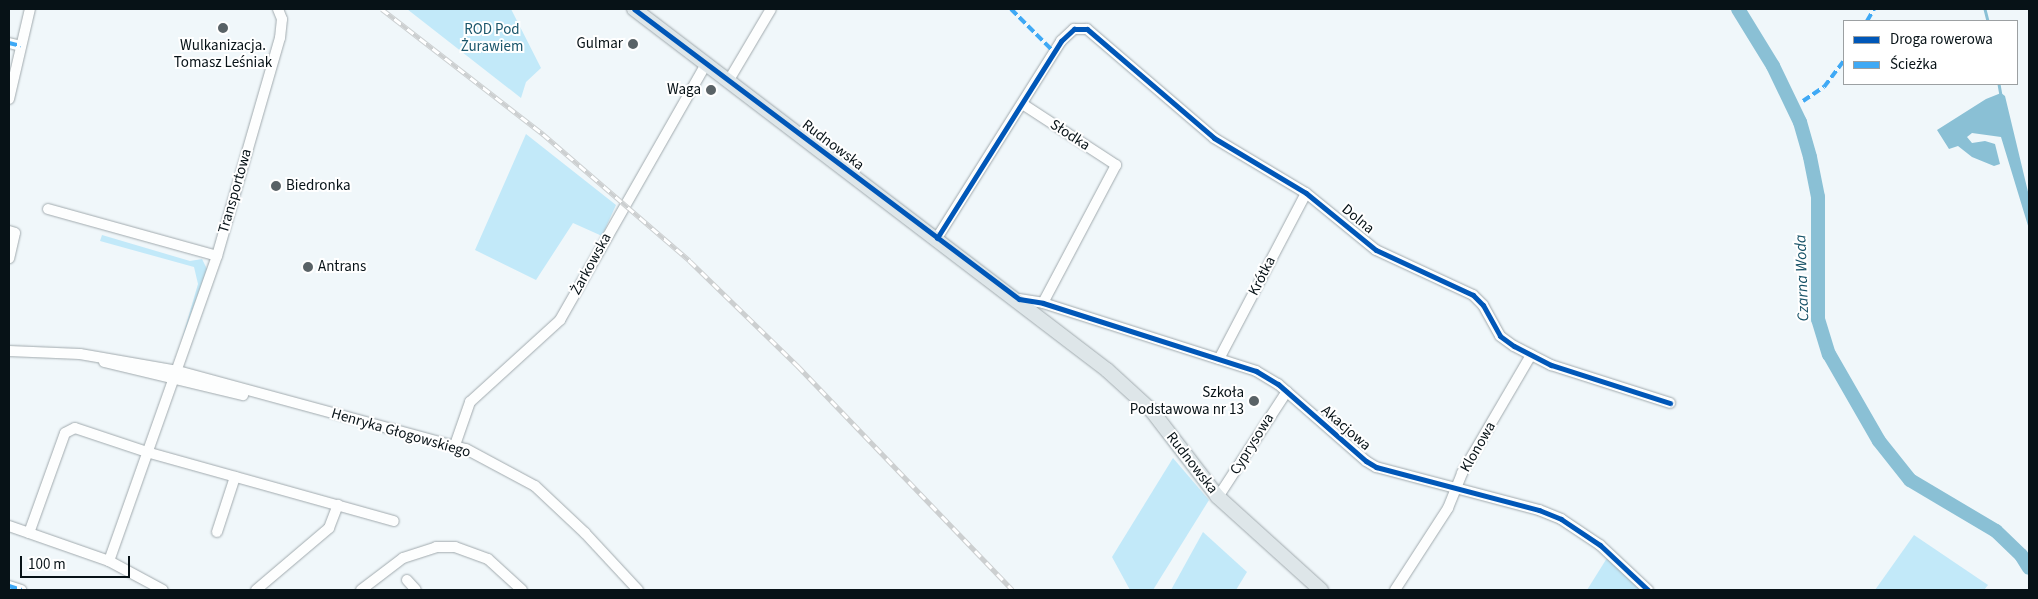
<!DOCTYPE html>
<html>
<head>
<meta charset="utf-8">
<style>
	body { margin:0 }
	#map { position:relative; width:2038px; height:599px; overflow:hidden; background:#f0f7fa; font-family:"Source Sans 3",sans-serif }
	div>[style] { position:absolute }
	.green>* { inset:0; background:#c2e9f9 }
	.water>* { inset:0; background:#8ac0d5 }
	.stream>* { height:2.5px; margin:-1.25px; padding:0 1.25px; transform-origin:1.25px; border-radius:1.25px; background:#8ac0d5 }
	.river>* { height:14px; margin:-7px; padding:0 7px; transform-origin:7px; border-radius:7px; background:#8ac0d5 }
	.roads { filter:drop-shadow(0 0 1px #a1aaae) drop-shadow(0 0 1px #a1aaae) }
	.minor>* { height:10px; margin:-5px; padding:0 5px; transform-origin:5px; border-radius:5px; background:#fdfefe }
	.major>* { height:14px; margin:-7px; padding:0 7px; transform-origin:7px; border-radius:7px; background:#dee6e9 }
	.rail>* { height:4.5px; margin-top:-2.25px; transform-origin:0; background:repeating-linear-gradient(90deg,#fff 0 8px,#cccfd0 0 16px); box-sizing:border-box; border-block:1px solid #cccfd0 }
	.quiet>* { height:4px; margin-top:-2px; transform-origin:0; background:repeating-linear-gradient(90deg,#3fa9f5 0 8px,transparent 0 12px) }
	.cycleway>* { height:5px; margin:-2.5px; padding:0 2.5px; transform-origin:2.5px; border-radius:2.5px; background:#0057b8 }
	.dots>* { width:14px; height:14px; translate:-50% -50%; box-sizing:border-box; border:2px solid #fff; border-radius:50% }
	span { translate:-50% -50%; white-space:nowrap; text-align:center; line-height:1.15; -webkit-text-stroke:4px #fff; paint-order:stroke }
	.park-label { font-size:15px; color:#1a566b }
	.poi-label { font-size:15px; color:#071217 }
	.right { translate:-100% -50%; text-align:right }
	.left { translate:0 -50%; text-align:left }
	.street-label { font-size:15px; color:#071217 }
	.water-label { font-size:16px; color:#165267; font-style:italic }
	.frame { position:absolute; inset:0; border:10px solid #071217; pointer-events:none }
	.legend { position:absolute; left:1843px; top:20px; width:175px; height:65px; box-sizing:border-box; background:#fff; border:1px solid #9ca0a2; margin:0; padding:6px 9px; list-style:none; font-size:15px; color:#071217 }
	.legend li { display:flex; align-items:center; gap:10px; height:25px }
	.legend b { width:25px; border:1px solid #9ca0a2 }
	.scale { position:absolute; left:20px; top:556px; width:110px; height:22px; box-sizing:border-box; border:2px solid #071217; border-top:0; padding-left:6px; font-size:15px; line-height:18px; white-space:nowrap; color:#071217; -webkit-text-stroke:4px #fff; paint-order:stroke }
</style>
</head>
<body>
<div id="map">
	<div class="green">
		<i style="clip-path:polygon(407px 9px,511px 9px,541px 68px,526px 82px,521px 98px)"></i>
		<i style="clip-path:polygon(526px 134px,616px 205px,602px 236px,573px 223px,536px 280px,475px 250px)"></i>
		<i style="clip-path:polygon(102px 235px,190px 261px,202px 259px,207px 269px,181px 342px,198px 284px,194px 267px,100px 241px)"></i>
		<i style="clip-path:polygon(1173px 458px,1209px 500px,1153px 590px,1130px 590px,1112px 557px)"></i>
		<i style="clip-path:polygon(1203px 532px,1247px 572px,1236px 590px,1171px 590px)"></i>
		<i style="clip-path:polygon(1914px 535px,1988px 585px,1984px 590px,1875px 590px)"></i>
		<i style="clip-path:polygon(1607px 558px,1641px 590px,1587px 590px)"></i>
	</div>
	<div class="water">
		<i style="clip-path:polygon(2001px 93px,2005px 96px,2029px 196px,2029px 229px,2001px 137px,1972px 133px,1967px 137px,1972px 143px,1985px 141px,1995px 144px,2000px 164px,1994px 166px,1972px 157px,1958px 146px,1949px 149px,1937px 130px,1986px 99px)"></i>
	</div>
	<div class="stream">
		<i style="left:1985px;top:9px;width:12px;rotate:76deg"></i>
		<i style="left:1999px;top:84px;width:11px;rotate:80deg"></i>
	</div>
	<div class="river">
		<i style="left:1738px;top:9px;width:67px;rotate:58.4deg"></i>
		<i style="left:1773px;top:66px;width:62px;rotate:64.3deg"></i>
		<i style="left:1800px;top:122px;width:36px;rotate:74deg"></i>
		<i style="left:1810px;top:157px;width:41px;rotate:78.7deg"></i>
		<i style="left:1818px;top:197px;width:122px;rotate:90deg"></i>
		<i style="left:1818px;top:319px;width:37px;rotate:73deg"></i>
		<i style="left:1829px;top:354px;width:100px;rotate:60.1deg"></i>
		<i style="left:1879px;top:441px;width:50px;rotate:51.5deg"></i>
		<i style="left:1910px;top:480px;width:100px;rotate:30.7deg"></i>
		<i style="left:1996px;top:531px;width:35px;rotate:44deg"></i>
		<i style="left:2021px;top:555px;width:15px;rotate:58deg"></i>
	</div>
	<div class="roads">
		<div class="minor">
			<i style="left:9px;top:43px;width:12px;rotate:14deg"></i>
			<i style="left:729px;top:80px;width:82px;rotate:-59.4deg"></i>
			<i style="left:9px;top:99px;width:92px;rotate:-76.9deg"></i>
			<i style="left:1024px;top:105px;width:110px;rotate:33.1deg"></i>
			<i style="left:1116px;top:165px;width:156px;rotate:117.9deg"></i>
			<i style="left:48px;top:209px;width:175px;rotate:15.5deg"></i>
			<i style="left:9px;top:231px;width:6px;rotate:18deg"></i>
			<i style="left:15px;top:233px;width:26px;rotate:103deg"></i>
			<i style="left:937px;top:238px;width:233px;rotate:-57.8deg"></i>
			<i style="left:1061px;top:41px;width:18px;rotate:-43deg"></i>
			<i style="left:1074px;top:29px;width:13px"></i>
			<i style="left:1087px;top:29px;width:167px;rotate:40.6deg"></i>
			<i style="left:1214px;top:138px;width:107px;rotate:30.9deg"></i>
			<i style="left:1306px;top:193px;width:90px;rotate:39.2deg"></i>
			<i style="left:1376px;top:250px;width:107px;rotate:24.9deg"></i>
			<i style="left:1473px;top:295px;width:14px;rotate:45deg"></i>
			<i style="left:1483px;top:305px;width:35px;rotate:61deg"></i>
			<i style="left:1500px;top:336px;width:17px;rotate:36deg"></i>
			<i style="left:1514px;top:346px;width:42px;rotate:27.2deg"></i>
			<i style="left:1551px;top:365px;width:125px;rotate:17.7deg"></i>
			<i style="left:1019px;top:299px;width:24px;rotate:9deg"></i>
			<i style="left:1043px;top:303px;width:224px;rotate:17.7deg"></i>
			<i style="left:1256px;top:371px;width:26px;rotate:31deg"></i>
			<i style="left:1278px;top:384px;width:117px;rotate:41.2deg"></i>
			<i style="left:1366px;top:461px;width:12px;rotate:31deg"></i>
			<i style="left:1376px;top:467px;width:169px;rotate:14.8deg"></i>
			<i style="left:1539px;top:510px;width:24px;rotate:22deg"></i>
			<i style="left:1561px;top:519px;width:47px;rotate:33.7deg"></i>
			<i style="left:1600px;top:545px;width:66px;rotate:43.2deg"></i>
			<i style="left:9px;top:351px;width:71px;rotate:2.4deg"></i>
			<i style="left:80px;top:354px;width:99px;rotate:9.8deg"></i>
			<i style="left:178px;top:371px;width:298px;rotate:15.2deg"></i>
			<i style="left:466px;top:449px;width:78px;rotate:28.2deg"></i>
			<i style="left:535px;top:486px;width:69px;rotate:43.2deg"></i>
			<i style="left:585px;top:533px;width:78px;rotate:47.1deg"></i>
			<i style="left:1219px;top:359px;width:187px;rotate:-62.3deg"></i>
			<i style="left:104px;top:362px;width:143px;rotate:13.4deg"></i>
			<i style="left:455px;top:445px;width:46px;rotate:-70.8deg"></i>
			<i style="left:470px;top:402px;width:122px;rotate:-42.3deg"></i>
			<i style="left:560px;top:320px;width:295px;rotate:-60.3deg"></i>
			<i style="left:1218px;top:497px;width:126px;rotate:-56.9deg"></i>
			<i style="left:9px;top:526px;width:106px;rotate:19.3deg"></i>
			<i style="left:109px;top:561px;width:61px;rotate:28.2deg"></i>
			<i style="left:217px;top:532px;width:58px;rotate:-71.9deg"></i>
			<i style="left:29px;top:533px;width:106px;rotate:-70.2deg"></i>
			<i style="left:65px;top:433px;width:11px;rotate:-27deg"></i>
			<i style="left:75px;top:428px;width:79px;rotate:18.4deg"></i>
			<i style="left:150px;top:453px;width:253px;rotate:15.6deg"></i>
			<i style="left:109px;top:561px;width:324px;rotate:-70.5deg"></i>
			<i style="left:217px;top:256px;width:227px;rotate:-73.9deg"></i>
			<i style="left:280px;top:38px;width:19px;rotate:-84deg"></i>
			<i style="left:282px;top:19px;width:11px;rotate:-112deg"></i>
			<i style="left:407px;top:580px;width:13px;rotate:48deg"></i>
			<i style="left:9px;top:586px;width:13px;rotate:18deg"></i>
			<i style="left:256px;top:590px;width:96px;rotate:-40.3deg"></i>
			<i style="left:329px;top:528px;width:25px;rotate:-69deg"></i>
			<i style="left:361px;top:590px;width:53px;rotate:-37.3deg"></i>
			<i style="left:403px;top:558px;width:35px;rotate:-18deg"></i>
			<i style="left:436px;top:547px;width:19px"></i>
			<i style="left:455px;top:547px;width:35px;rotate:20deg"></i>
			<i style="left:488px;top:559px;width:46px;rotate:42.4deg"></i>
			<i style="left:1395px;top:590px;width:98px;rotate:-57.1deg"></i>
			<i style="left:1448px;top:508px;width:38px;rotate:-68deg"></i>
			<i style="left:1462px;top:473px;width:137px;rotate:-59.7deg"></i>
		</div>
		<div class="major">
			<i style="left:634px;top:9px;width:595px;rotate:37.35deg"></i>
			<i style="left:1107px;top:370px;width:61px;rotate:42.3deg"></i>
			<i style="left:1152px;top:411px;width:108px;rotate:52.5deg"></i>
			<i style="left:1218px;top:497px;width:139px;rotate:42.1deg"></i>
		</div>
	</div>
	<div class="rail">
		<i style="left:382px;top:9px;width:204px;rotate:37.8deg"></i>
		<i style="left:543px;top:134px;width:194px;rotate:40.8deg"></i>
		<i style="left:690px;top:261px;width:151px;rotate:44.2deg"></i>
		<i style="left:798px;top:366px;width:310px;rotate:46.2deg"></i>
	</div>
	<div class="quiet">
		<i style="left:1011px;top:9px;width:61px;rotate:45deg"></i>
		<i style="left:1867px;top:21px;width:14px;rotate:-60deg"></i>
		<i style="left:9px;top:43px;width:12px;rotate:14deg"></i>
		<i style="left:1803px;top:101px;width:25px;rotate:-34deg"></i>
		<i style="left:1824px;top:87px;width:34px;rotate:-53deg"></i>
		<i style="left:9px;top:586px;width:13px;rotate:18deg"></i>
	</div>
	<div class="cycleway">
		<i style="left:634px;top:9px;width:482px;rotate:37deg"></i>
		<i style="left:1019px;top:299px;width:24px;rotate:9deg"></i>
		<i style="left:1043px;top:303px;width:224px;rotate:17.7deg"></i>
		<i style="left:1256px;top:371px;width:26px;rotate:31deg"></i>
		<i style="left:1278px;top:384px;width:117px;rotate:41.2deg"></i>
		<i style="left:1366px;top:461px;width:12px;rotate:31deg"></i>
		<i style="left:1376px;top:467px;width:169px;rotate:14.8deg"></i>
		<i style="left:1539px;top:510px;width:24px;rotate:22deg"></i>
		<i style="left:1561px;top:519px;width:47px;rotate:33.7deg"></i>
		<i style="left:1600px;top:545px;width:66px;rotate:43.2deg"></i>
		<i style="left:937px;top:238px;width:233px;rotate:-57.8deg"></i>
		<i style="left:1061px;top:41px;width:18px;rotate:-43deg"></i>
		<i style="left:1074px;top:29px;width:13px"></i>
		<i style="left:1087px;top:29px;width:167px;rotate:40.6deg"></i>
		<i style="left:1214px;top:138px;width:107px;rotate:30.9deg"></i>
		<i style="left:1306px;top:193px;width:90px;rotate:39.2deg"></i>
		<i style="left:1376px;top:250px;width:107px;rotate:24.9deg"></i>
		<i style="left:1473px;top:295px;width:14px;rotate:45deg"></i>
		<i style="left:1483px;top:305px;width:35px;rotate:61deg"></i>
		<i style="left:1500px;top:336px;width:17px;rotate:36deg"></i>
		<i style="left:1514px;top:346px;width:42px;rotate:27.2deg"></i>
		<i style="left:1551px;top:365px;width:125px;rotate:17.7deg"></i>
	</div>
	<div class="dots">
		<i style="left:223px;top:28px;background:#596266"></i>
		<i style="left:633px;top:44px;background:#596266"></i>
		<i style="left:711px;top:90px;background:#596266"></i>
		<i style="left:276px;top:186px;background:#596266"></i>
		<i style="left:308px;top:267px;background:#596266"></i>
		<i style="left:1254px;top:401px;background:#596266"></i>
	</div>
	<div class="park-label">
		<span style="left:492px;top:38px">ROD Pod<br>Żurawiem</span>
	</div>
	<div class="poi-label">
		<span class="right" style="left:623px;top:44px">Gulmar</span>
		<span style="left:223px;top:54px">Wulkanizacja.<br>Tomasz Leśniak</span>
		<span class="right" style="left:701px;top:90px">Waga</span>
		<span class="left" style="left:286px;top:186px">Biedronka</span>
		<span class="left" style="left:318px;top:267px">Antrans</span>
		<span class="right" style="left:1244px;top:401px">Szkoła<br>Podstawowa nr 13</span>
	</div>
	<div class="street-label">
		<span style="left:1070px;top:135px;rotate:33deg">Słodka</span>
		<span style="left:833px;top:145px;rotate:37deg">Rudnowska</span>
		<span style="left:235px;top:191px;rotate:-74deg">Transportowa</span>
		<span style="left:1358px;top:219px;rotate:40deg">Dolna</span>
		<span style="left:591px;top:264px;rotate:-61deg">Żarkowska</span>
		<span style="left:1262px;top:276px;rotate:-63deg">Krótka</span>
		<span style="left:1346px;top:428px;rotate:41deg">Akacjowa</span>
		<span style="left:401px;top:433px;rotate:16deg">Henryka Głogowskiego</span>
		<span style="left:1252px;top:444px;rotate:-58deg">Cyprysowa</span>
		<span style="left:1478px;top:447px;rotate:-60deg">Klonowa</span>
		<span style="left:1192px;top:463px;rotate:52deg">Rudnowska</span>
	</div>
	<div class="water-label">
		<span style="left:1802px;top:278px;rotate:-92deg">Czarna Woda</span>
	</div>
	<div class="frame"></div>
	<ul class="legend">
	<li><b style="height:6px;background:#0057b8"></b>Droga rowerowa</li>
	<li><b style="height:6px;background:#3fa9f5"></b>Ścieżka</li>
	</ul>
	<div class="scale">100 m</div>
</div>
</body>
</html>
